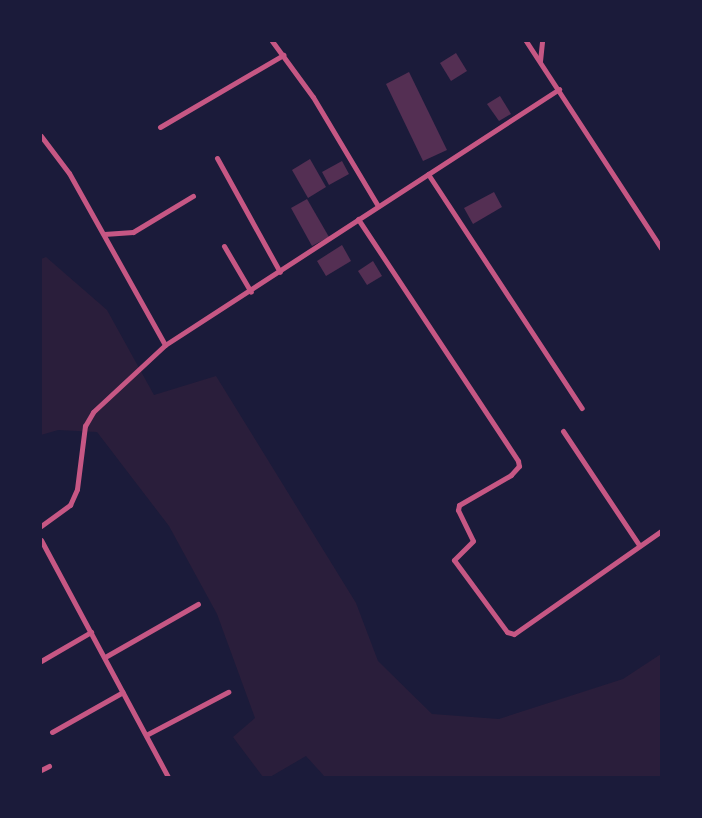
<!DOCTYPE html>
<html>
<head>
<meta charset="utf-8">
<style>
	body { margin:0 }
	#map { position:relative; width:702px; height:818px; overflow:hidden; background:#1b1b3a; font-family:Overpass,sans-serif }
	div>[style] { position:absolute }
	.green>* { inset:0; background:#2a1e3b }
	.building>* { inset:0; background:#542f53 }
	.minor>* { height:5px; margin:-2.5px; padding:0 2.5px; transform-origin:2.5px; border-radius:2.5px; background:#c65784 }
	span { translate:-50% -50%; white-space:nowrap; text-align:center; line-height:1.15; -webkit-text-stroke:4px #1b1b3a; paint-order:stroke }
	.frame { position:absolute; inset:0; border:42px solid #1b1b3a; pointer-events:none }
</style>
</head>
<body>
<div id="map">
	<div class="green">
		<i style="clip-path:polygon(46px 257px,107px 310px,154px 395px,216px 376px,356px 603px,378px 661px,432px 714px,499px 719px,623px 679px,661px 654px,661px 777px,325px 777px,306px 756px,270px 777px,263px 777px,233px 737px,255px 718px,217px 614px,169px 526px,97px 432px,58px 430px,41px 435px,41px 259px)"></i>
	</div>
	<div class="building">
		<i style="clip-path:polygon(456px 53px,467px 71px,451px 81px,440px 63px)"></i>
		<i style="clip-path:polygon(409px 72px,447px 150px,423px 161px,386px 84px)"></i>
		<i style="clip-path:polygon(500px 96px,511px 114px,499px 121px,487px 104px)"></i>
		<i style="clip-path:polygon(310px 159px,326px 187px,308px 198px,292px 170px)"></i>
		<i style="clip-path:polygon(342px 161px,349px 174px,329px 185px,322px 172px)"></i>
		<i style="clip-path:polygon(494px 192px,502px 207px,473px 224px,464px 208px)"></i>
		<i style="clip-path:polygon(307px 199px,329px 237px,312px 246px,291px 208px)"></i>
		<i style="clip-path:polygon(342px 245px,351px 261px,326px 276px,317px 261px)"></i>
		<i style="clip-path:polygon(373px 261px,382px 276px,367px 285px,358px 271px)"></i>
	</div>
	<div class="minor">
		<i style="left:272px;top:41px;width:69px;rotate:53.8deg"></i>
		<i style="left:313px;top:97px;width:127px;rotate:59.2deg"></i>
		<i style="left:526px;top:41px;width:247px;rotate:56.9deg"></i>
		<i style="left:540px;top:61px;width:20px;rotate:-84deg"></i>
		<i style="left:160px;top:127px;width:143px;rotate:-30.3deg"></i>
		<i style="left:41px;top:136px;width:46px;rotate:52.9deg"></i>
		<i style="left:69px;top:173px;width:197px;rotate:60.8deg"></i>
		<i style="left:217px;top:158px;width:130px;rotate:61.1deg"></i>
		<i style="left:428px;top:174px;width:280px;rotate:56.7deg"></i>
		<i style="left:358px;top:219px;width:290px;rotate:56.5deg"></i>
		<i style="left:518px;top:461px;width:5px;rotate:79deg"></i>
		<i style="left:519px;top:466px;width:12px;rotate:132deg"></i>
		<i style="left:511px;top:475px;width:60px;rotate:150deg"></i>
		<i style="left:459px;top:505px;width:5px;rotate:101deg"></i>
		<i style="left:458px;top:510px;width:34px;rotate:64deg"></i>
		<i style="left:473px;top:541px;width:27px;rotate:135deg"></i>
		<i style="left:454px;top:560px;width:89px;rotate:53.6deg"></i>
		<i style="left:507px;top:632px;width:7px;rotate:16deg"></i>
		<i style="left:514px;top:634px;width:179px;rotate:-35deg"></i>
		<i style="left:104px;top:234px;width:29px;rotate:-4deg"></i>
		<i style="left:133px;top:232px;width:70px;rotate:-31deg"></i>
		<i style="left:224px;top:246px;width:53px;rotate:59.6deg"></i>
		<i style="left:563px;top:431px;width:137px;rotate:56.3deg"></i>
		<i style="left:41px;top:526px;width:36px;rotate:-36deg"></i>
		<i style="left:70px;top:505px;width:17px;rotate:-66deg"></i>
		<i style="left:77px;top:489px;width:64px;rotate:-82.8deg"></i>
		<i style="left:85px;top:426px;width:16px;rotate:-60deg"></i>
		<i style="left:93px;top:412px;width:98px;rotate:-42.9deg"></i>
		<i style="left:165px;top:345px;width:470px;rotate:-33deg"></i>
		<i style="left:41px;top:540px;width:269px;rotate:61.8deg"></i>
		<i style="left:105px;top:657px;width:107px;rotate:-29.7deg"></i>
		<i style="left:41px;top:661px;width:58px;rotate:-30.1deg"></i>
		<i style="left:52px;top:732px;width:81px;rotate:-29.4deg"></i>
		<i style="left:146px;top:735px;width:93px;rotate:-27.7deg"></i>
		<i style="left:41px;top:770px;width:9px;rotate:-27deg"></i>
	</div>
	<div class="frame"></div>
</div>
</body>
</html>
